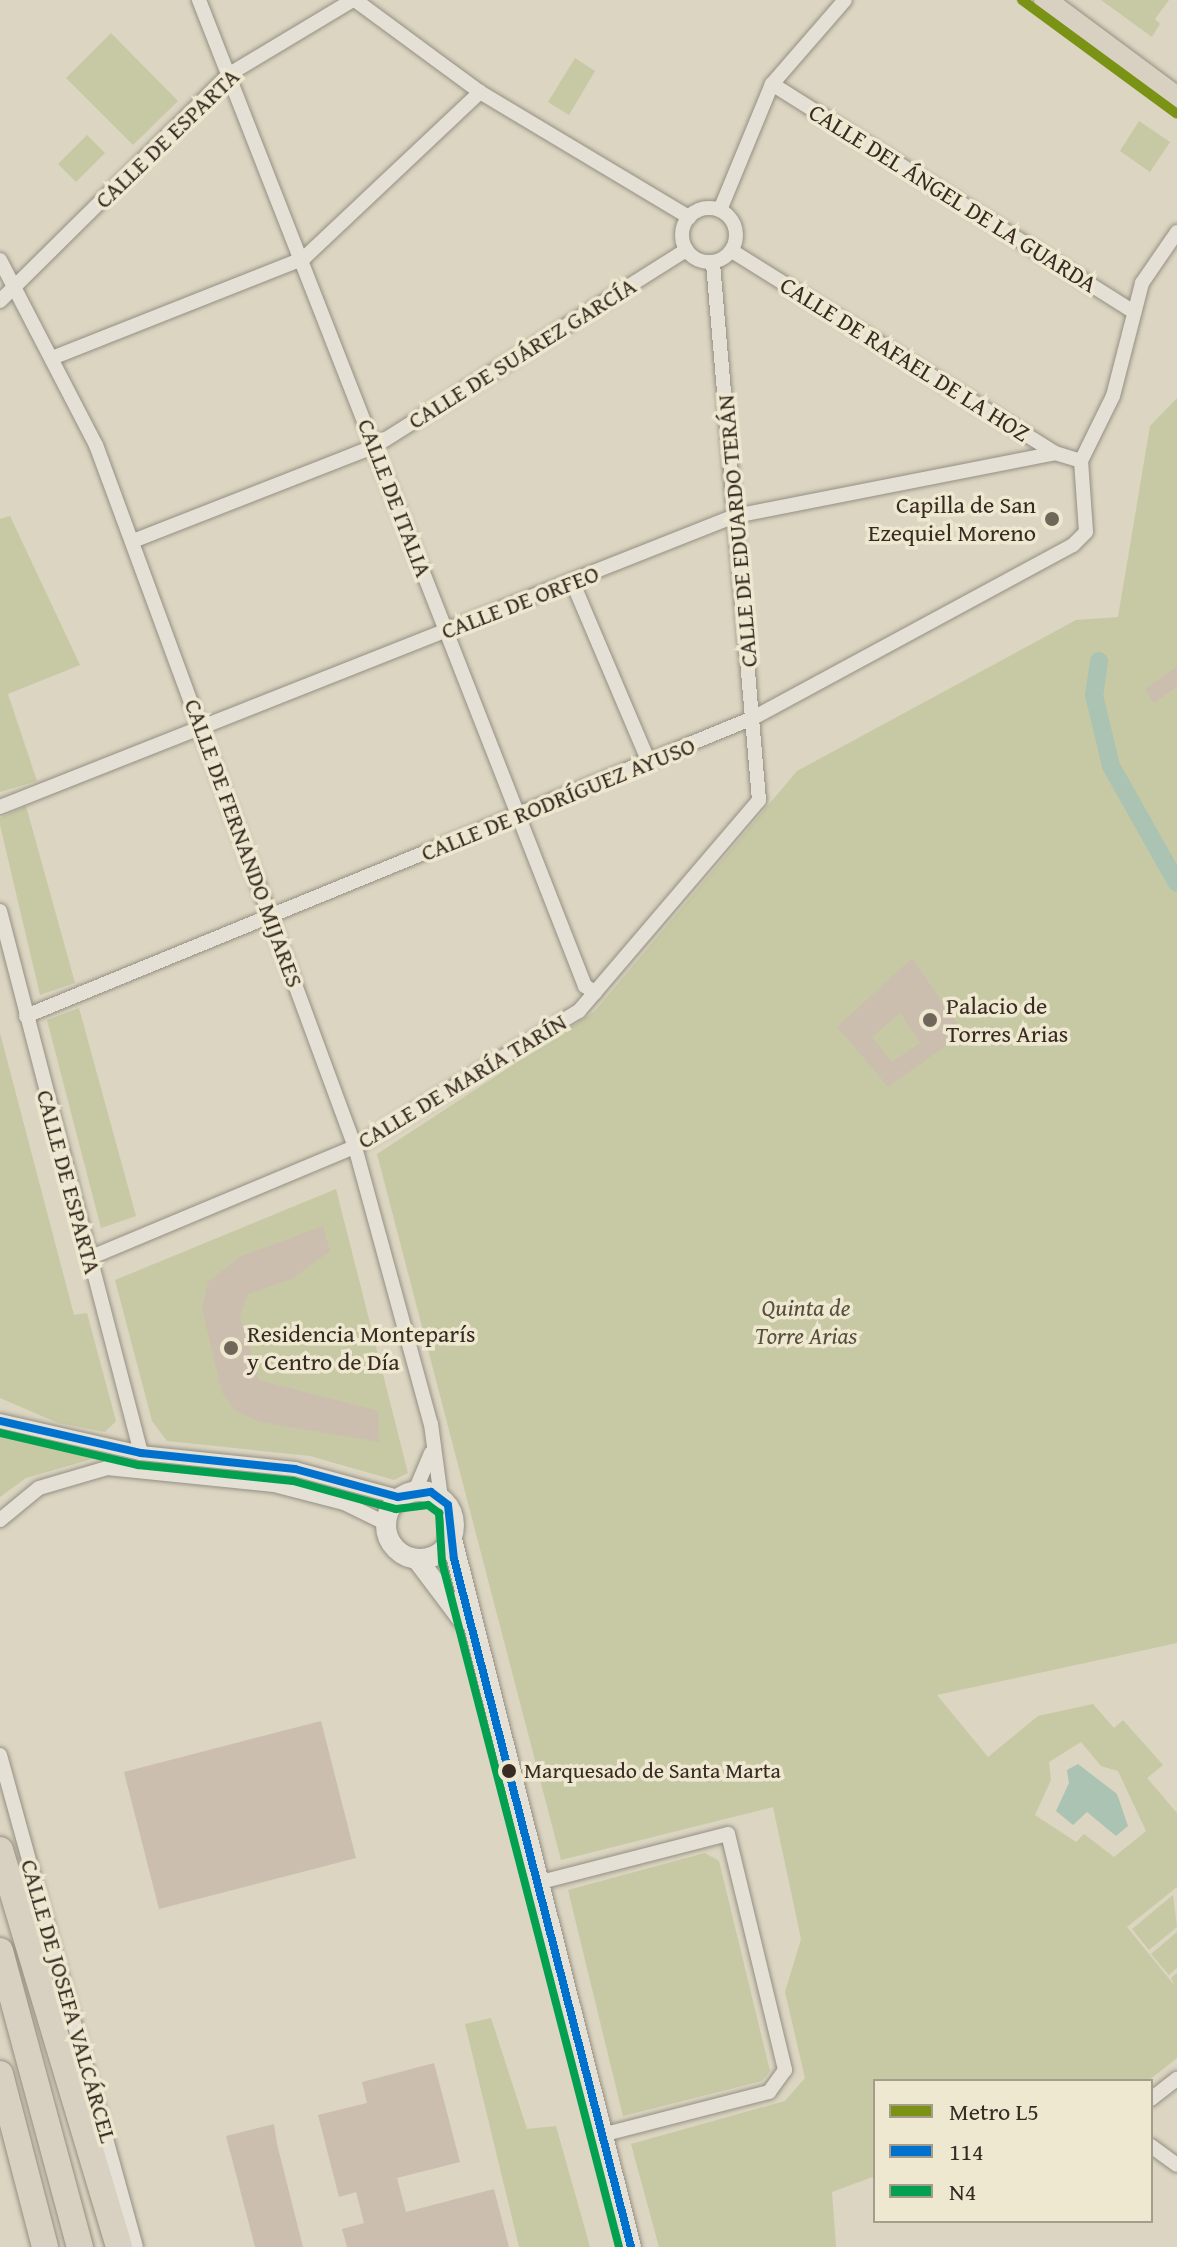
<!DOCTYPE html>
<html>
<head>
<meta charset="utf-8">
<style>
	body { margin:0 }
	#map { position:relative; width:1177px; height:2247px; overflow:hidden; background:#dbd5c1; font-family:"Gentium Book Plus",serif }
	div>[style] { position:absolute }
	.green>* { inset:0; background:#c7c9a4 }
	.water>* { inset:0; background:#abc3b2 }
	.canal>* { height:18px; margin:-9px; padding:0 9px; transform-origin:9px; border-radius:9px; background:#abc3b2 }
	.building>* { inset:0; background:#ccbeae }
	.roads { filter:drop-shadow(0 0 2px #958f83) drop-shadow(0 0 2px #958f83) }
	.street>* { height:14px; margin:-7px; padding:0 7px; transform-origin:7px; border-radius:7px; background:#e4e0d6 }
	.street>.ring { margin:-7px; padding:0; box-sizing:content-box; background:none; border:14px solid #e4e0d6; border-radius:50% }
	.secondary>* { height:20px; margin:-10px; padding:0 10px; transform-origin:10px; border-radius:10px; background:#e4e0d6 }
	.secondary>.ring { margin:-10px; padding:0; box-sizing:content-box; background:none; border:20px solid #e4e0d6; border-radius:50% }
	.primary>* { height:22px; margin:-11px; padding:0 11px; transform-origin:11px; border-radius:11px; background:#d8d1c2 }
	.highway>* { height:26px; margin:-13px; padding:0 13px; transform-origin:13px; border-radius:13px; background:#d8d1c2 }
	.bus-1>* { height:8px; margin:-4px; padding:0 4px; transform-origin:4px; border-radius:4px; background:#0072ce }
	.bus-2>* { height:8px; margin:-4px; padding:0 4px; transform-origin:4px; border-radius:4px; background:#03a04f }
	.metro-1>* { height:10px; margin:-5px; padding:0 5px; transform-origin:5px; border-radius:5px; background:#7a9314 }
	.dots>* { width:22px; height:22px; translate:-50% -50%; box-sizing:border-box; border:4px solid #efe8d0; border-radius:50% }
	span { translate:-50% -50%; white-space:nowrap; text-align:center; line-height:1.15; -webkit-text-stroke:7px #efe8d0; paint-order:stroke }
	.bus-label { font-size:22px; color:#382b23 }
	.left { translate:0 -50%; text-align:left }
	.street-label { font-size:24px; color:#382b23 }
	.poi-label { font-size:24px; color:#382b23 }
	.right { translate:-100% -50%; text-align:right }
	.park-label { font-size:24px; color:#58503e; font-style:italic }
	.legend { position:absolute; left:873px; top:2079px; width:280px; height:144px; box-sizing:border-box; background:#efe8d0; border:2px solid #a69c8b; margin:0; padding:10px 14px; list-style:none; font-size:24px; color:#382b23 }
	.legend li { display:flex; align-items:center; gap:16px; height:40px }
	.legend b { width:40px; border:2px solid #a69c8b }
</style>
</head>
<body>
<div id="map">
	<div class="green">
		<i style="clip-path:polygon(1101px 0,1169px 0,1155px 19px,1160px 24px,1152px 37px)"></i>
		<i style="clip-path:polygon(111px 33px,178px 101px,133px 145px,66px 78px)"></i>
		<i style="clip-path:polygon(575px 58px,595px 71px,569px 115px,548px 102px)"></i>
		<i style="clip-path:polygon(1139px 121px,1170px 142px,1150px 172px,1120px 151px)"></i>
		<i style="clip-path:polygon(87px 135px,105px 153px,76px 182px,58px 164px)"></i>
		<i style="clip-path:polygon(evenodd,1177px 398px,1177px 1643px,937px 1695px,988px 1757px,1038px 1716px,1093px 1704px,1114px 1728px,1123px 1720px,1163px 1765px,1147px 1778px,1177px 1813px,1177px 1887px,1127px 1927px,1175px 1986px,1171px 1978px,1177px 1973px,1177px 2058px,1148px 2081px,875px 2081px,875px 2176px,832px 2192px,836px 2247px,659px 2247px,631px 2144px,785px 2101px,805px 2078px,785px 1992px,801px 1939px,773px 1807px,561px 1860px,377px 1154px,594px 1012px,797px 771px,1076px 620px,1118px 617px,1150px 426px,1177px 398px,1081px 1742px,1101px 1766px,1118px 1771px,1146px 1831px,1114px 1857px,1084px 1834px,1076px 1842px,1035px 1815px,1051px 1780px,1049px 1762px,1081px 1742px)"></i>
		<i style="clip-path:polygon(10px 516px,80px 665px,8px 694px,37px 781px,0 792px,0 519px)"></i>
		<i style="clip-path:polygon(26px 806px,75px 983px,40px 995px,0 825px,0 818px)"></i>
		<i style="clip-path:polygon(79px 1008px,136px 1216px,101px 1228px,47px 1020px)"></i>
		<i style="clip-path:polygon(0 1033px,74px 1315px,87px 1313px,116px 1421px,105px 1432px,58px 1423px,0 1398px)"></i>
		<i style="clip-path:polygon(336px 1189px,408px 1473px,394px 1480px,310px 1456px,167px 1441px,152px 1421px,115px 1280px)"></i>
		<i style="clip-path:polygon(0 1430px,45px 1444px,106px 1455px,26px 1478px,0 1497px)"></i>
		<i style="clip-path:polygon(705px 1853px,719px 1861px,770px 2071px,762px 2081px,623px 2116px,568px 1890px)"></i>
		<i style="clip-path:polygon(1173px 1895px,1177px 1927px,1149px 1950px,1132px 1929px)"></i>
		<i style="clip-path:polygon(1177px 1932px,1177px 1968px,1169px 1975px,1151px 1954px)"></i>
		<i style="clip-path:polygon(491px 2018px,527px 2129px,556px 2126px,590px 2247px,519px 2247px,465px 2024px)"></i>
	</div>
	<div class="water">
		<i style="clip-path:polygon(1078px 1764px,1117px 1794px,1128px 1826px,1116px 1836px,1087px 1812px,1073px 1825px,1056px 1811px,1069px 1783px,1067px 1770px)"></i>
	</div>
	<div class="canal">
		<i style="left:1099px;top:661px;width:34px;rotate:98deg"></i>
		<i style="left:1094px;top:695px;width:73px;rotate:76.5deg"></i>
		<i style="left:1111px;top:766px;width:134px;rotate:60.6deg"></i>
	</div>
	<div class="building">
		<i style="clip-path:polygon(1177px 666px,1177px 687px,1154px 703px,1145px 689px)"></i>
		<i style="clip-path:polygon(evenodd,912px 958px,964px 1033px,888px 1087px,837px 1027px,912px 958px,900px 1013px,920px 1043px,892px 1062px,872px 1037px,900px 1013px)"></i>
		<i style="clip-path:polygon(323px 1226px,330px 1251px,292px 1279px,248px 1294px,240px 1317px,259px 1380px,378px 1411px,379px 1442px,259px 1422px,235px 1410px,222px 1392px,202px 1309px,208px 1282px,239px 1257px)"></i>
		<i style="clip-path:polygon(321px 1721px,356px 1858px,159px 1909px,124px 1772px)"></i>
		<i style="clip-path:polygon(434px 2063px,460px 2162px,397px 2178px,406px 2212px,494px 2189px,509px 2247px,347px 2247px,342px 2229px,364px 2223px,356px 2192px,339px 2197px,318px 2115px,367px 2103px,362px 2082px)"></i>
		<i style="clip-path:polygon(274px 2124px,277px 2144px,303px 2247px,255px 2247px,226px 2136px)"></i>
	</div>
	<div class="roads">
		<div class="street">
			<i style="left:199px;top:0;width:1059px;rotate:68.62deg"></i>
			<i style="left:585px;top:986px;width:12px;rotate:31deg"></i>
			<i style="left:355px;top:0;width:155px;rotate:36.4deg"></i>
			<i style="left:480px;top:92px;width:244px;rotate:30.9deg"></i>
			<i style="left:772px;top:84px;width:428px;rotate:32.2deg"></i>
			<i class="ring" style="left:682px;top:208px;width:40px;height:40px"></i>
			<i style="left:720px;top:210px;width:136px;rotate:-67.6deg"></i>
			<i style="left:772px;top:84px;width:111px;rotate:-49deg"></i>
			<i style="left:732px;top:251px;width:381px;rotate:32deg"></i>
			<i style="left:1055px;top:453px;width:27px;rotate:17deg"></i>
			<i style="left:0;top:260px;width:208px;rotate:62.6deg"></i>
			<i style="left:96px;top:445px;width:748px;rotate:69.75deg"></i>
			<i style="left:355px;top:1147px;width:287px;rotate:74.7deg"></i>
			<i style="left:431px;top:1424px;width:75px;rotate:82.3deg"></i>
			<i style="left:0;top:301px;width:321px;rotate:-44.7deg"></i>
			<i style="left:228px;top:75px;width:146px;rotate:-31deg"></i>
			<i style="left:52px;top:358px;width:271px;rotate:-21.6deg"></i>
			<i style="left:304px;top:258px;width:242px;rotate:-43.3deg"></i>
			<i style="left:133px;top:541px;width:260px;rotate:-21.4deg"></i>
			<i style="left:375px;top:446px;width:368px;rotate:-32.2deg"></i>
			<i style="left:572px;top:581px;width:197px;rotate:67deg"></i>
			<i style="left:0;top:807px;width:791px;rotate:-21.6deg"></i>
			<i style="left:735px;top:516px;width:326px;rotate:-11.1deg"></i>
			<i style="left:0;top:911px;width:560px;rotate:75.42deg"></i>
			<i style="left:26px;top:1016px;width:786px;rotate:-22.29deg"></i>
			<i style="left:753px;top:718px;width:364px;rotate:-28.4deg"></i>
			<i style="left:1073px;top:545px;width:18px;rotate:-45deg"></i>
			<i style="left:1086px;top:532px;width:71px;rotate:-94deg"></i>
			<i style="left:1081px;top:461px;width:72px;rotate:-63.8deg"></i>
			<i style="left:1113px;top:396px;width:117px;rotate:-75.6deg"></i>
			<i style="left:1142px;top:283px;width:62px;rotate:-55.5deg"></i>
			<i style="left:89px;top:1258px;width:288px;rotate:-22.7deg"></i>
			<i style="left:355px;top:1147px;width:262px;rotate:-31.3deg"></i>
			<i style="left:579px;top:1011px;width:277px;rotate:-49.5deg"></i>
			<i style="left:759px;top:800px;width:539px;rotate:-94.9deg"></i>
			<i style="left:0;top:1421px;width:145px;rotate:12.8deg"></i>
			<i style="left:141px;top:1453px;width:155px;rotate:5.9deg"></i>
			<i style="left:295px;top:1469px;width:107px;rotate:15.2deg"></i>
			<i style="left:415px;top:1491px;width:41px;rotate:-67.2deg"></i>
			<i style="left:0;top:1520px;width:50px;rotate:-39.4deg"></i>
			<i style="left:39px;top:1488px;width:71px;rotate:-16.4deg"></i>
			<i style="left:107px;top:1468px;width:168px;rotate:5.8deg"></i>
			<i style="left:274px;top:1485px;width:72px;rotate:14.4deg"></i>
			<i style="left:344px;top:1503px;width:46px;rotate:26deg"></i>
			<i style="left:0;top:1755px;width:510px;rotate:74.55deg"></i>
			<i style="left:537px;top:1883px;width:197px;rotate:-14.4deg"></i>
			<i style="left:728px;top:1834px;width:243px;rotate:76.4deg"></i>
			<i style="left:785px;top:2070px;width:27px;rotate:126deg"></i>
			<i style="left:769px;top:2092px;width:172px;rotate:165.6deg"></i>
			<i style="left:1151px;top:2099px;width:33px;rotate:-38deg"></i>
			<i style="left:1151px;top:2146px;width:32px;rotate:36deg"></i>
		</div>
		<div class="secondary">
			<i class="ring" style="left:386px;top:1491px;width:48px;height:48px"></i>
			<i style="left:452px;top:1539px;width:730px;rotate:75.81deg"></i>
			<i style="left:417px;top:1559px;width:76px;rotate:53deg"></i>
		</div>
		<div class="primary">
			<i style="left:1045px;top:0;width:164px;rotate:36.6deg"></i>
		</div>
		<div class="highway">
			<i style="left:0;top:1850px;width:414px;rotate:73.3deg"></i>
			<i style="left:0;top:1951px;width:307px;rotate:74.9deg"></i>
			<i style="left:0;top:2074px;width:179px;rotate:75.4deg"></i>
		</div>
	</div>
	<div class="bus-1">
		<i style="left:0;top:1421px;width:145px;rotate:12.8deg"></i>
		<i style="left:141px;top:1453px;width:155px;rotate:5.9deg"></i>
		<i style="left:295px;top:1469px;width:107px;rotate:15.2deg"></i>
		<i style="left:398px;top:1497px;width:33px;rotate:-9deg"></i>
		<i style="left:431px;top:1492px;width:21px;rotate:37deg"></i>
		<i style="left:448px;top:1505px;width:54px;rotate:83.7deg"></i>
		<i style="left:454px;top:1559px;width:710px;rotate:75.57deg"></i>
	</div>
	<div class="bus-2">
		<i style="left:0;top:1433px;width:142px;rotate:13.1deg"></i>
		<i style="left:138px;top:1465px;width:156px;rotate:5.9deg"></i>
		<i style="left:293px;top:1481px;width:107px;rotate:15.2deg"></i>
		<i style="left:396px;top:1509px;width:32px;rotate:-7deg"></i>
		<i style="left:428px;top:1505px;width:14px;rotate:36deg"></i>
		<i style="left:439px;top:1513px;width:49px;rotate:86.5deg"></i>
		<i style="left:442px;top:1562px;width:707px;rotate:75.51deg"></i>
	</div>
	<div class="metro-1">
		<i style="left:1022px;top:0;width:192px;rotate:36.3deg"></i>
	</div>
	<div class="dots">
		<i style="left:1052px;top:519px;background:#71665a"></i>
		<i style="left:930px;top:1020px;background:#71665a"></i>
		<i style="left:231px;top:1348px;background:#71665a"></i>
		<i style="left:509px;top:1771px;background:#382b23"></i>
	</div>
	<div class="bus-label">
		<span class="left" style="left:524px;top:1771px">Marquesado de Santa Marta</span>
	</div>
	<div class="street-label">
		<span style="left:167px;top:138px;rotate:-44deg">CALLE DE ESPARTA</span>
		<span style="left:953px;top:198px;rotate:32deg">CALLE DEL ÁNGEL DE LA GUARDA</span>
		<span style="left:522px;top:353px;rotate:-32deg">CALLE DE SUÁREZ GARCÍA</span>
		<span style="left:905px;top:359px;rotate:32deg">CALLE DE RAFAEL DE LA HOZ</span>
		<span style="left:395px;top:498px;rotate:69deg">CALLE DE ITALIA</span>
		<span style="left:737px;top:531px;rotate:-95deg">CALLE DE EDUARDO TERÁN</span>
		<span style="left:520px;top:602px;rotate:-21deg">CALLE DE ORFEO</span>
		<span style="left:558px;top:799px;rotate:-22deg">CALLE DE RODRÍGUEZ AYUSO</span>
		<span style="left:244px;top:843px;rotate:70deg">CALLE DE FERNANDO MIJARES</span>
		<span style="left:462px;top:1081px;rotate:-31deg">CALLE DE MARÍA TARÍN</span>
		<span style="left:69px;top:1182px;rotate:75deg">CALLE DE ESPARTA</span>
		<span style="left:69px;top:2001px;rotate:74deg">CALLE DE JOSEFA VALCÁRCEL</span>
	</div>
	<div class="poi-label">
		<span class="right" style="left:1036px;top:519px">Capilla de San<br>Ezequiel Moreno</span>
		<span class="left" style="left:946px;top:1020px">Palacio de<br>Torres Arias</span>
		<span class="left" style="left:247px;top:1348px">Residencia Monteparís<br>y Centro de Día</span>
	</div>
	<div class="park-label">
		<span style="left:806px;top:1322px">Quinta de<br>Torre Arias</span>
	</div>
	<ul class="legend">
	<li><b style="height:10px;background:#7a9314"></b>Metro L5</li>
	<li><b style="height:10px;background:#0072ce"></b>114</li>
	<li><b style="height:10px;background:#03a04f"></b>N4</li>
	</ul>
</div>
</body>
</html>
